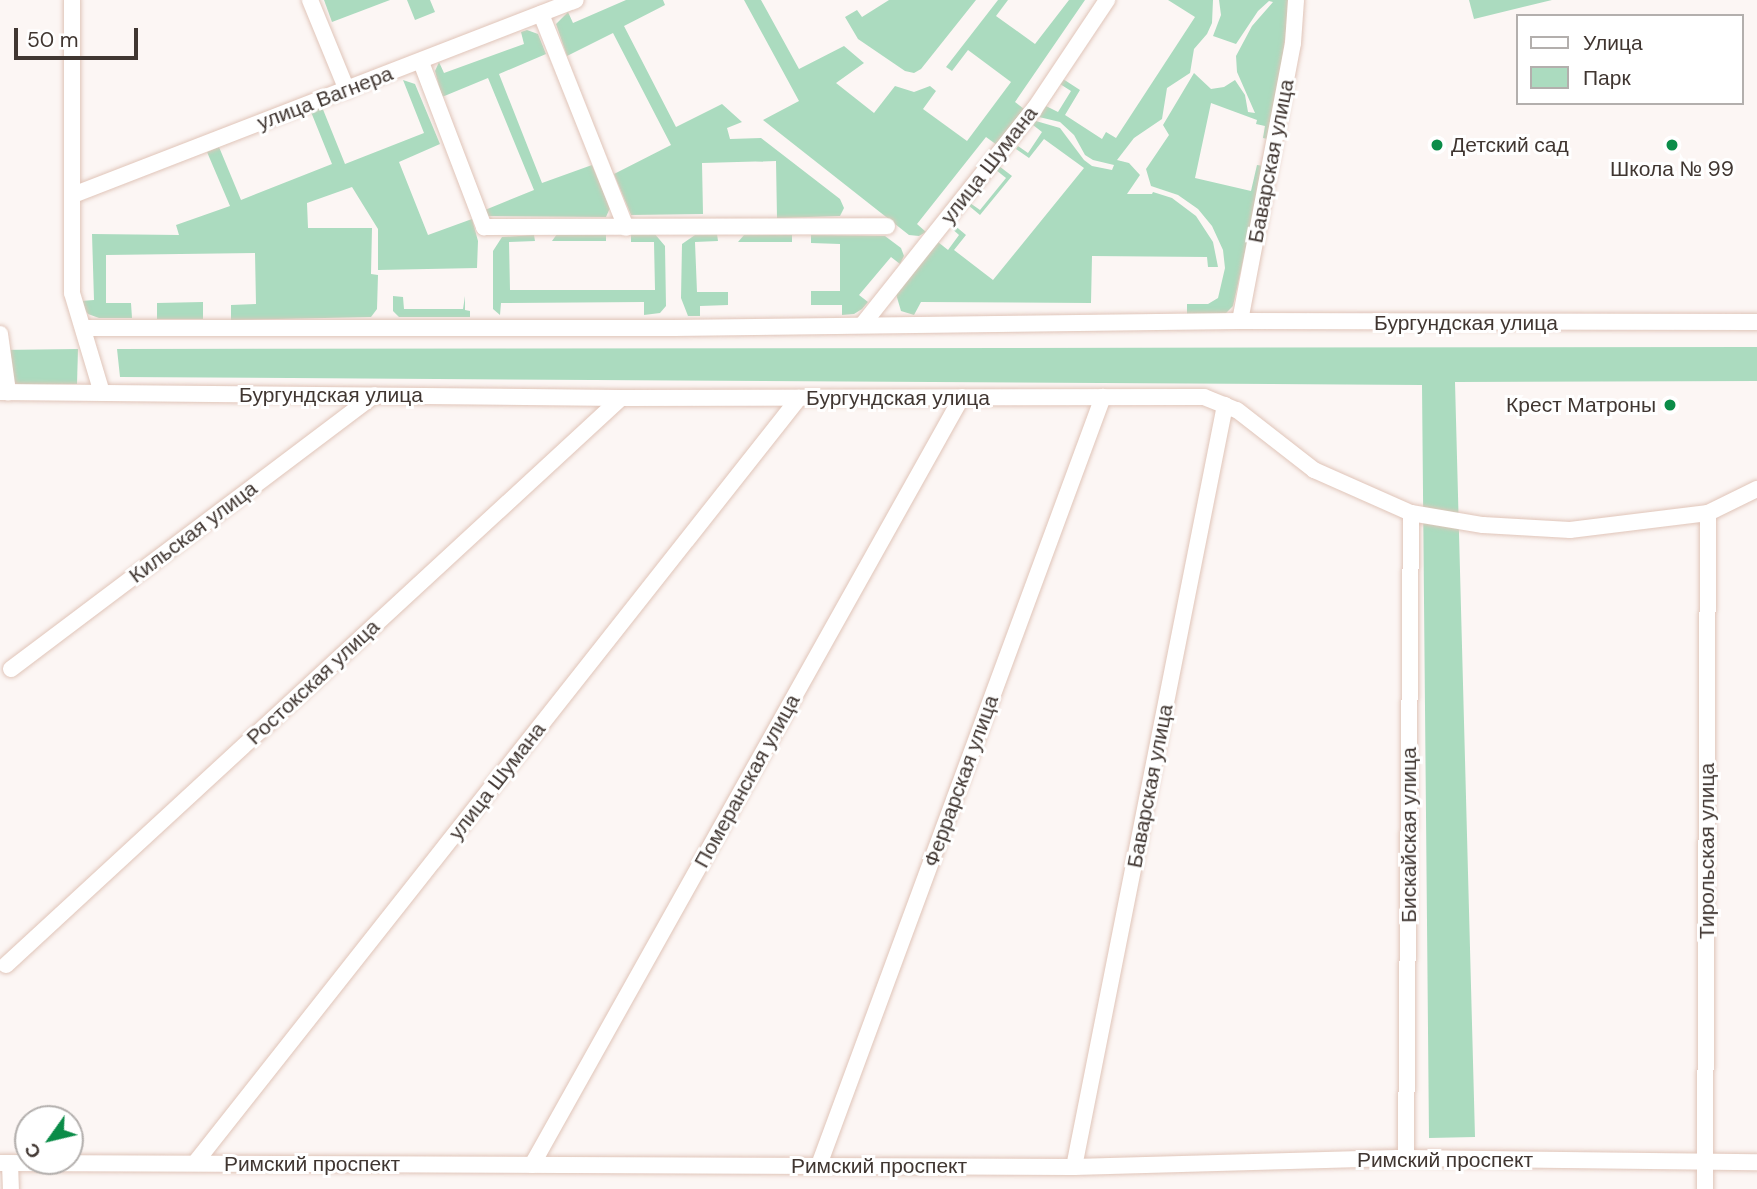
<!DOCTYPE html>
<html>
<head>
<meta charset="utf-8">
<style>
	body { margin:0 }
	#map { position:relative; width:1757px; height:1189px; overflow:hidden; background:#fcf6f4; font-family:"DM Sans",sans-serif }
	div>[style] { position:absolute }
	.green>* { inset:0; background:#abdbbf }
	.roads { filter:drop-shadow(0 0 2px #e0c5b9) drop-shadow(0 0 2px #e0c5b9) }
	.street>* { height:16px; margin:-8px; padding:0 8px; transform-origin:8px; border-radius:8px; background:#fff }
	.dots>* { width:19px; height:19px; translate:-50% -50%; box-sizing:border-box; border:4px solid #fff; border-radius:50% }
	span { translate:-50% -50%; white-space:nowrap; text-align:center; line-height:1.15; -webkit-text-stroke:6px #fff; paint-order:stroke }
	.street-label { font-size:21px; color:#403631 }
	.poi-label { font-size:21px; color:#403631 }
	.left { translate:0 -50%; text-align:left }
	.right { translate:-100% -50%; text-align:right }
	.legend { position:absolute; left:1516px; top:14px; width:228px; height:91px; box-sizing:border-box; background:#fff; border:2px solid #b3afad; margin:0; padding:9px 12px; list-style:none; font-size:21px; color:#403631 }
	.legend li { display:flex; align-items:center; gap:14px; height:35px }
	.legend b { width:35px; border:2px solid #b3afad }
	.north { position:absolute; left:14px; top:1105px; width:70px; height:70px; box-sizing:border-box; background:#fff; border:2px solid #b3afad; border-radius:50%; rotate:236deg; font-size:19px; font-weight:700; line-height:28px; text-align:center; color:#403631 }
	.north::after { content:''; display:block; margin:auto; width:24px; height:32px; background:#0a8c48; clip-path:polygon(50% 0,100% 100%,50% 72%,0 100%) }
	.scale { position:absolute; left:14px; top:28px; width:124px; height:32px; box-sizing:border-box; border:4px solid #403631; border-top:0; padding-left:9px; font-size:21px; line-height:24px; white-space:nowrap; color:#403631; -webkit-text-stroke:5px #fff; paint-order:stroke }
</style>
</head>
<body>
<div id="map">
	<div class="green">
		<i style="clip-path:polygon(324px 0,390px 0,332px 22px)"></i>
		<i style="clip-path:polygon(407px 0,430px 0,435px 12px,415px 20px)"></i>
		<i style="clip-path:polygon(626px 0,663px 0,665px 5px,624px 26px,676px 127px,722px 104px,742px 122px,727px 128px,730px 139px,761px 138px,840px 199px,844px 208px,840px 216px,777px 218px,776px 161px,702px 163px,703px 214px,631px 215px,614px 174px,671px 145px,613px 33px,567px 56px,556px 24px,568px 12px,573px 23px)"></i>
		<i style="clip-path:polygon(744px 0,761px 0,799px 69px,844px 46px,864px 63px,836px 83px,874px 113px,895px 86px,914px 92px,930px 86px,936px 91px,923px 109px,967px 141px,1011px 82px,968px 50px,952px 71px,946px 67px,998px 0,1008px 0,996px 16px,1035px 44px,1069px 0,1085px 0,1015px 102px,1024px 109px,997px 145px,986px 137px,917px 224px,926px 232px,919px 236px,909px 235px,763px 120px,799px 101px)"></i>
		<i style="clip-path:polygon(889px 0,976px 0,921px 69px,914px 73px,905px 71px,858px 39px,845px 17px,857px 10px,862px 17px)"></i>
		<i style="clip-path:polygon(1168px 0,1213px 0,1212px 23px,1207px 34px,1194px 49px,1190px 73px,1167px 88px,1162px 119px,1134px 138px,1117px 160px,1129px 163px,1140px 175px,1127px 194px,1152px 194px,1153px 192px,1172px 198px,1196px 216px,1213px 242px,1218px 267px,1208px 267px,1207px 257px,1092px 256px,1091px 303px,921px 302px,914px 315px,901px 311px,896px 294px,938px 242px,948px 250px,959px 235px,950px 227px,953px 224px,966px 235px,954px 250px,993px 280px,1084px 168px,1044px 139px,1029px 158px,1016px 149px,1018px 146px,1028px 153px,1042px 132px,1033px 125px,1036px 121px,1060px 128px,1084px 160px,1092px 166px,1112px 170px,1114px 165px,1093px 160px,1085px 155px,1074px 135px,1060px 122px,1039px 117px,1046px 106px,1058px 112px,1071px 91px,1060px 84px,1063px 79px,1080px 90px,1065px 115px,1102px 139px,1106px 132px,1116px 138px,1195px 17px)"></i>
		<i style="clip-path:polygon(1219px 0,1290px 0,1272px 140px,1263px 138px,1265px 126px,1256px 124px,1257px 120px,1211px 103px,1195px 178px,1251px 191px,1257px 165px,1264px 166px,1233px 306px,1226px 313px,1187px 317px,1187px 304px,1208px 304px,1218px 298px,1225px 268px,1223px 250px,1212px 226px,1198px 209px,1178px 195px,1151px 186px,1146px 169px,1169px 135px,1163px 125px,1194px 73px,1211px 89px,1224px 87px,1235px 80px,1245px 95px,1248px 112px,1255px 113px,1237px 72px,1236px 56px,1252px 26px,1273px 2px,1269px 1px,1258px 11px,1236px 44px,1213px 36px,1221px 15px)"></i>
		<i style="clip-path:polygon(1469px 0,1552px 0,1474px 19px)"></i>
		<i style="clip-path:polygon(527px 30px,538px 34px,546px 54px,499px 74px,542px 183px,592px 165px,610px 208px,606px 217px,487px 216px,485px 210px,534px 190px,488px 78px,442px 97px,435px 71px,439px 62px,444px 73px,524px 44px,521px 32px)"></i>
		<i style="clip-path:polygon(403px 80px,415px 84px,440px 144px,399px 162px,428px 235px,472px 219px,478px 241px,477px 268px,378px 270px,378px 229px,352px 187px,307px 203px,308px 228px,372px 228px,371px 274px,378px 275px,377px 309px,371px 317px,231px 320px,231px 305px,256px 304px,255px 253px,106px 255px,106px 303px,131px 303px,132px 318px,99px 318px,88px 314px,83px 307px,81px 301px,94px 300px,92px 234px,179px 235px,176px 225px,230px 206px,207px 152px,219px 147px,241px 200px,332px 164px,311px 112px,322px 107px,345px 164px,424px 133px)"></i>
		<i style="clip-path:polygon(999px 166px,1012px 176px,980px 215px,968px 205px,970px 203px,980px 210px,1006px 178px,996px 170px)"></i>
		<i style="clip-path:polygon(654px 233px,665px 246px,666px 306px,660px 313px,644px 315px,644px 302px,501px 303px,500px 315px,493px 309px,493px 251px,502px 237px,534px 235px,535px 241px,509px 242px,510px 290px,655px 290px,654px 242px,631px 242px,631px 234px)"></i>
		<i style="clip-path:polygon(557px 234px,606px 234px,606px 241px,552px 241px)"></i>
		<i style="clip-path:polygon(717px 234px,718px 241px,695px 242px,697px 292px,728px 292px,728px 305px,700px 306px,700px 316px,688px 316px,681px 298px,682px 244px,695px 235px)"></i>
		<i style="clip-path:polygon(744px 235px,792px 235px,792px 242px,738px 242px)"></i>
		<i style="clip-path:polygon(811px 235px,885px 236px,901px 248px,904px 256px,900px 264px,891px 257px,859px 295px,868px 302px,862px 309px,854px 314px,842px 315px,842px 305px,811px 305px,811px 291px,840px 291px,840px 244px,811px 243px)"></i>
		<i style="clip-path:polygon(393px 296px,403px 297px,404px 309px,463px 309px,465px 296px,465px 310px,470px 311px,470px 317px,399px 317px,393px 311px)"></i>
		<i style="clip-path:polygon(203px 302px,203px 319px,157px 319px,157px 303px)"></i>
		<i style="clip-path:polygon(1757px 347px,1757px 381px,1455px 382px,1475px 1137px,1429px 1138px,1422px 385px,120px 377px,117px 349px)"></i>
		<i style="clip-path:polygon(78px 349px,77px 384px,0 386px,0 350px)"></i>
	</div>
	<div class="roads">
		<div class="street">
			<i style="left:72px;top:0;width:293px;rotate:90deg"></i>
			<i style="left:72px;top:293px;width:104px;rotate:73.3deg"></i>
			<i style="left:310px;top:0;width:97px;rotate:67.7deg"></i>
			<i style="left:541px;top:14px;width:230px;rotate:68.3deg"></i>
			<i style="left:421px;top:62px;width:177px;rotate:69.1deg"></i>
			<i style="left:484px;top:227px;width:403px;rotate:-0.1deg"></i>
			<i style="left:73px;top:195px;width:539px;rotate:-21.19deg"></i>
			<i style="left:1240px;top:321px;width:283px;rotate:-79.2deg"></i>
			<i style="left:1293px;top:43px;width:43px;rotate:-86deg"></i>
			<i style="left:863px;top:324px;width:276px;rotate:-51.5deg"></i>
			<i style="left:1035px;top:108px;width:130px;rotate:-56.3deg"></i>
			<i style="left:84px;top:328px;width:590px"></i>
			<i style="left:674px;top:328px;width:566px;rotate:-0.71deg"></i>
			<i style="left:1240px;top:321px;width:517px;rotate:0.11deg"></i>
			<i style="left:0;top:334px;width:59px;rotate:82.1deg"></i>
			<i style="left:0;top:392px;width:621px;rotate:0.55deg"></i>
			<i style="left:621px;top:398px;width:583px;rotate:-0.1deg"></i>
			<i style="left:1204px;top:397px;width:35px;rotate:22deg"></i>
			<i style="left:1237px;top:410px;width:98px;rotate:37.9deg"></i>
			<i style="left:1314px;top:470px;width:106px;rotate:23.9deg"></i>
			<i style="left:1411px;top:513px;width:73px;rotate:9.5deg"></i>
			<i style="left:1483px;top:525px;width:87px;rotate:3.3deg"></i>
			<i style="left:1570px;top:530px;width:139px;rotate:-7deg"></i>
			<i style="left:1708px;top:513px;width:55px;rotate:-26.1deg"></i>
			<i style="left:11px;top:669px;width:455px;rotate:-37deg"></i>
			<i style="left:6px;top:965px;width:836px;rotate:-42.67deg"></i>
			<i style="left:1406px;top:1158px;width:645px;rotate:-89.56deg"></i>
			<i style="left:0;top:1163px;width:1074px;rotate:0.21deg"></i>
			<i style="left:1074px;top:1167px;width:332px;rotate:-1.6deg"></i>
			<i style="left:1406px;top:1158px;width:351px;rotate:0.7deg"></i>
			<i style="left:10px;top:1163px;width:26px;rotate:88deg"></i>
			<i style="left:195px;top:1163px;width:975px;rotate:-51.71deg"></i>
			<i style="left:532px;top:1165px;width:880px;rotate:-60.76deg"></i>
			<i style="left:819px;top:1165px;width:819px;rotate:-69.71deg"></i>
			<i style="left:1074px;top:1167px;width:777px;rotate:-78.79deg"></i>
			<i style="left:1705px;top:1189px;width:676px;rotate:-89.75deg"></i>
		</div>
	</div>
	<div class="dots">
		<i style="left:1437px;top:145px;background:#0a8c48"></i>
		<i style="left:1672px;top:145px;background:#0a8c48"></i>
		<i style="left:1670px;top:405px;background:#0a8c48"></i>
	</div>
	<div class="street-label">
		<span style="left:325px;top:98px;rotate:-21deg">улица Вагнера</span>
		<span style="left:1271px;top:161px;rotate:-79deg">Баварская улица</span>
		<span style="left:989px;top:165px;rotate:-52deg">улица Шумана</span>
		<span style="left:1466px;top:323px">Бургундская улица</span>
		<span style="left:331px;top:395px">Бургундская улица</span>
		<span style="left:898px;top:398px">Бургундская улица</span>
		<span style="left:193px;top:532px;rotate:-37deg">Кильская улица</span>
		<span style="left:313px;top:682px;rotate:-43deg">Ростокская улица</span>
		<span style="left:497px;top:781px;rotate:-52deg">улица Шумана</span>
		<span style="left:747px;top:781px;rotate:-61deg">Померанская улица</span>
		<span style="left:961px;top:781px;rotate:-70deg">Феррарская улица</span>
		<span style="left:1150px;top:786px;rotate:-79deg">Баварская улица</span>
		<span style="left:1409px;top:835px;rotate:-90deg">Бискайская улица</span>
		<span style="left:1707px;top:851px;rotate:-90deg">Тирольская улица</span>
		<span style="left:1445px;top:1160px">Римский проспект</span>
		<span style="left:312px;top:1164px">Римский проспект</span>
		<span style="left:879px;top:1166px">Римский проспект</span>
	</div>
	<div class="poi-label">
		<span class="left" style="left:1451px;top:145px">Детский сад</span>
		<span style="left:1672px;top:169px">Школа № 99</span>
		<span class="right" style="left:1656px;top:405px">Крест Матроны</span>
	</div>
	<ul class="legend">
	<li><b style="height:9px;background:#fff"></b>Улица</li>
	<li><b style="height:19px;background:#abdbbf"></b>Парк</li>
	</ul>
	<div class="north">С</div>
	<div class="scale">50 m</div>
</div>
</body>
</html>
